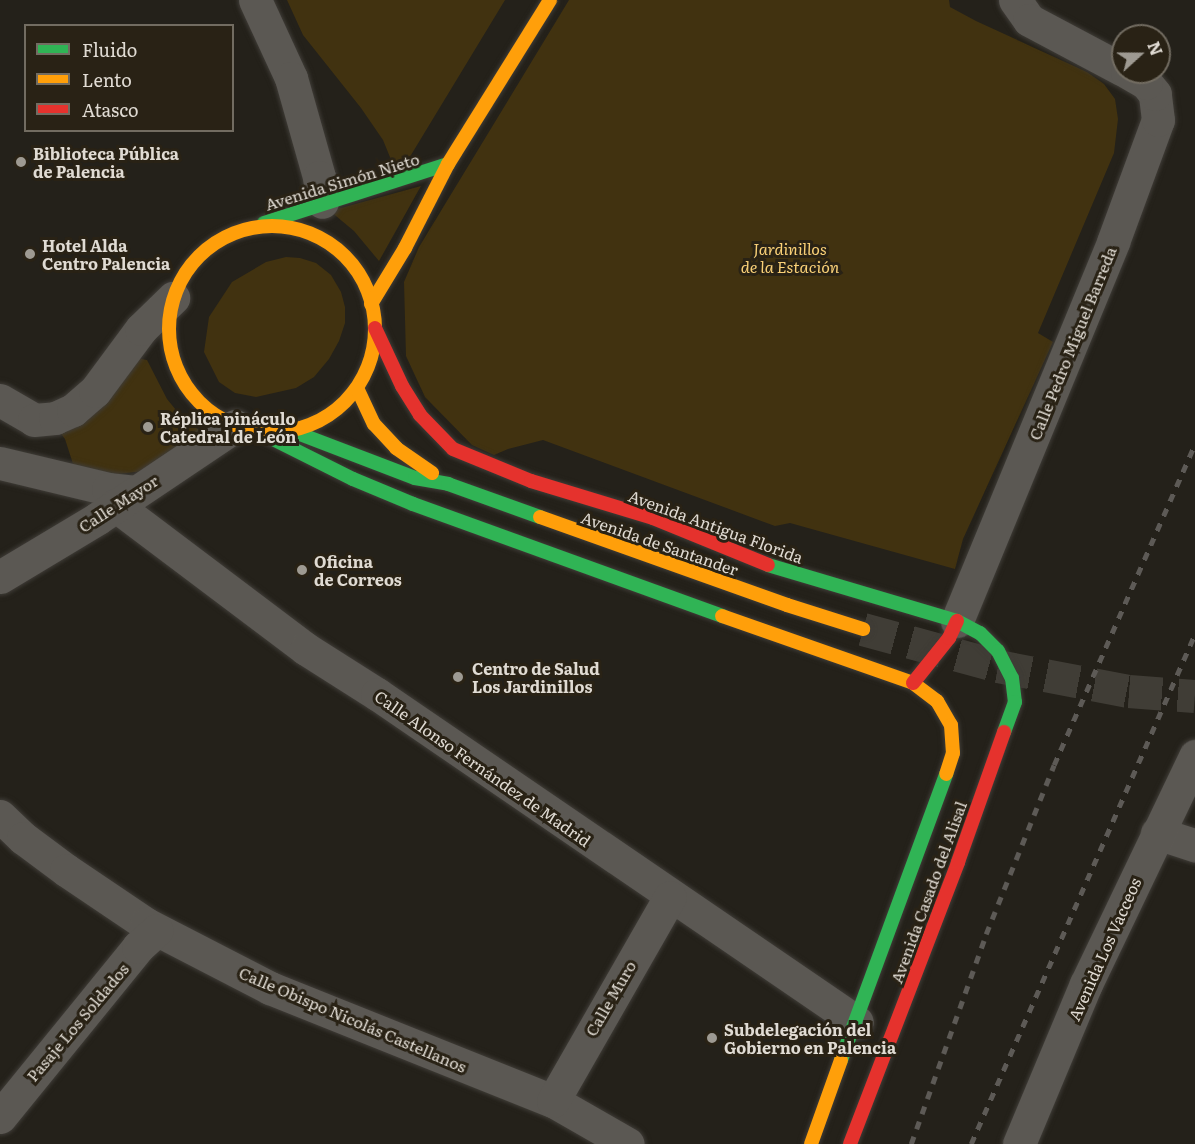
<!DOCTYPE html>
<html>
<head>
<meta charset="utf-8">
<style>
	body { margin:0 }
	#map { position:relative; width:1195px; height:1144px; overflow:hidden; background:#24211a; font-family:Literata,serif }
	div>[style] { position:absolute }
	.green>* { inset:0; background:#413210 }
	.highway-tunnel>* { height:33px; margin-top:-16.5px; transform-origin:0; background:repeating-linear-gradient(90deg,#403d36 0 33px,transparent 0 49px) }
	.roads { filter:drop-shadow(0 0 2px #3f3c37) drop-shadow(0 0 2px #3f3c37) }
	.street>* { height:33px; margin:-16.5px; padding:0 16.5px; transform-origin:16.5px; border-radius:16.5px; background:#5b5853 }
	.fast>* { height:14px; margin:-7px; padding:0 7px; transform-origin:7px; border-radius:7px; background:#30b455 }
	.slow>* { height:14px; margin:-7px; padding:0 7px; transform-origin:7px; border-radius:7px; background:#ff9f0a }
	.slow>.ring { margin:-7px; padding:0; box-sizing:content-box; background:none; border:14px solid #ff9f0a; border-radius:50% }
	.jam>* { height:14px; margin:-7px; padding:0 7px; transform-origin:7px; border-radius:7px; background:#e5322d }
	.rail>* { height:4.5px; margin-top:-2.25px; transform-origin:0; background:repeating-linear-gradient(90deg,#5d5a56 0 8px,transparent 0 16px) }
	.dots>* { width:16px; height:16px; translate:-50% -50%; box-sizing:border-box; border:3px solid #292215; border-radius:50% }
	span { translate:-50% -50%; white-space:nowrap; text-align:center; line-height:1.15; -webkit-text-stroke:6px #292215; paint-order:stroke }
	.poi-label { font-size:16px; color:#e0dbd3; font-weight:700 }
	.left { translate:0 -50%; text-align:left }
	.street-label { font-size:16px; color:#e0dbd3 }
	.park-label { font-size:16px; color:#f9d077; font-style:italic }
	.legend { position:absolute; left:24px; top:24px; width:210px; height:108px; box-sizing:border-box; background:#292215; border:2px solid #726c61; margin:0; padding:8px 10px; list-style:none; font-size:18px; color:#e0dbd3 }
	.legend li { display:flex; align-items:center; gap:12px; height:30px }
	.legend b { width:30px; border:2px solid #726c61 }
	.north { position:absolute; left:1111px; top:24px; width:60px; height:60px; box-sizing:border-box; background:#292215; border:2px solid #726c61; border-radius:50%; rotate:69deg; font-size:16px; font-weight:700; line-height:24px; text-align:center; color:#e0dbd3 }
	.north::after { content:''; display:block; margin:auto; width:21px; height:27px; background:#9e9a92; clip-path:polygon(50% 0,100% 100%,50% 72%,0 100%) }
</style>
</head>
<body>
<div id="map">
	<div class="green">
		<i style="clip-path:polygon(287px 0,505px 0,408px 160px,394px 167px,383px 140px,361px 108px,303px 35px)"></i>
		<i style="clip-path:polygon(569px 0,949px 0,950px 7px,976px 21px,1087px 72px,1104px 84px,1115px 99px,1118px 119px,1114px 153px,1038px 333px,1053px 342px,963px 539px,955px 569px,790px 523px,775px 526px,543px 440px,508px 449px,494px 455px,472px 445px,425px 397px,406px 356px,404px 282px,419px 247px)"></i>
		<i style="clip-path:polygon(421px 186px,379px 261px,354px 231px,330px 211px)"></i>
		<i style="clip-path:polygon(286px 257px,300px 258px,316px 263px,331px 275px,341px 292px,345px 307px,345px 323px,339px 341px,329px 359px,314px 377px,296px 388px,256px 397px,235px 393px,219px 382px,204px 352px,209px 317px,232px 282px,266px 262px)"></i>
		<i style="clip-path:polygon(136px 358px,147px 360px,167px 399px,185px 421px,201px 431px,144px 471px,118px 474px,74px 467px,65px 439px,58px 430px)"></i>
	</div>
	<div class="highway-tunnel">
		<i style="left:863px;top:629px;width:140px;rotate:15.3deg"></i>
		<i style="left:998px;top:666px;width:133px;rotate:10.8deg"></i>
		<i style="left:1129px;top:691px;width:66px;rotate:4.3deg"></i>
	</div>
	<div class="roads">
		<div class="street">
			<i style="left:255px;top:0;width:86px;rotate:65.2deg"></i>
			<i style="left:291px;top:78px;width:103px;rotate:74.2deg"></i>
			<i style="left:319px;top:177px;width:25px;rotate:83deg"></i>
			<i style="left:1015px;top:0;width:24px;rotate:55deg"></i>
			<i style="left:1029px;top:20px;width:106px;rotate:28deg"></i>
			<i style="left:0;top:400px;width:39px;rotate:30deg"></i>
			<i style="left:34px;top:420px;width:21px;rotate:-5deg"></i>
			<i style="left:55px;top:418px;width:20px;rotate:-24deg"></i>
			<i style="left:73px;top:410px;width:29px;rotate:-41deg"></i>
			<i style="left:95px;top:391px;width:77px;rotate:-53.4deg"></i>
			<i style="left:141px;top:329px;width:45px;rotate:-44.1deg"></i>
			<i style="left:0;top:463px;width:111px;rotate:13.5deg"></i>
			<i style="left:108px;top:489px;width:28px;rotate:6deg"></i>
			<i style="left:115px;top:505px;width:239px;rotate:37deg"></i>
			<i style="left:306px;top:649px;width:84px;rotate:32.4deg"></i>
			<i style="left:377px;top:694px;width:581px;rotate:34.35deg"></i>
			<i style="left:0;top:577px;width:114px;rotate:-31deg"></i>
			<i style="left:98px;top:518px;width:165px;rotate:-33.9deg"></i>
			<i style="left:957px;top:621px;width:410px;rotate:-67.6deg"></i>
			<i style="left:1113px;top:242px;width:130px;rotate:-69.8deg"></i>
			<i style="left:1158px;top:120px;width:26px;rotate:-97deg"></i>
			<i style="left:1155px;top:94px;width:14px;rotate:-129deg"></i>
			<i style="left:1146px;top:83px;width:22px;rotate:-150deg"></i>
			<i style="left:0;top:816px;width:32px;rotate:44deg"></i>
			<i style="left:23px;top:838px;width:54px;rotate:36.7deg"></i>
			<i style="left:66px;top:870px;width:97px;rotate:34deg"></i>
			<i style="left:146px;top:924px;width:140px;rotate:27.3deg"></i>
			<i style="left:270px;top:988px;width:305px;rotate:21.8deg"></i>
			<i style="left:553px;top:1101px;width:86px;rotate:29.8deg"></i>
			<i style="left:1157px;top:833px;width:40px;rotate:18deg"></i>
			<i style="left:553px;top:1101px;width:235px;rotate:-60.2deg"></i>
			<i style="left:0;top:1117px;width:219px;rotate:-50.9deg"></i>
			<i style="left:138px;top:947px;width:25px;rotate:-42deg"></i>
			<i style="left:1019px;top:1144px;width:173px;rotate:-67.3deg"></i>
			<i style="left:1086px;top:984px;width:253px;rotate:-64.4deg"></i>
		</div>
		<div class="fast">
			<i style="left:264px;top:223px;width:193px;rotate:-17.8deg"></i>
			<i style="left:292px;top:431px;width:132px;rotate:20.9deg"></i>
			<i style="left:415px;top:478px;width:34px;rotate:10deg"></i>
			<i style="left:448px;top:484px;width:98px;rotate:19.7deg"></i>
			<i style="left:259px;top:432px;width:105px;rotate:26.6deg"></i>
			<i style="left:353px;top:479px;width:65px;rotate:22.6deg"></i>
			<i style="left:413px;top:504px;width:329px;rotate:19.9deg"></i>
			<i style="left:768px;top:565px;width:197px;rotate:16.5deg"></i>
			<i style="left:957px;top:621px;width:26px;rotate:28deg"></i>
			<i style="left:980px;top:633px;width:25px;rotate:45deg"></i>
			<i style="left:998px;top:651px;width:30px;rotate:63deg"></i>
			<i style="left:1012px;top:678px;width:24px;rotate:83deg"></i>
			<i style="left:1015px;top:702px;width:32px;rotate:110deg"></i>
			<i style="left:841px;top:1060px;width:305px;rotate:-69.8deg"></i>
		</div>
		<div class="slow">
			<i class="ring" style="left:169px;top:226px;width:192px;height:192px"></i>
			<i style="left:371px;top:304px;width:66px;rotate:-58.7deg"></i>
			<i style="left:405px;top:248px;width:94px;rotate:-62.9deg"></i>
			<i style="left:448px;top:164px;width:193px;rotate:-58.1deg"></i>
			<i style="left:357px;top:388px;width:40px;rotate:65deg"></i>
			<i style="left:374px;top:424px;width:33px;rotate:47deg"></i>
			<i style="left:396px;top:448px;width:44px;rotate:34.8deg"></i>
			<i style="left:540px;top:517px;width:262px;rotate:19.6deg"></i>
			<i style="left:787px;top:605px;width:80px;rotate:17.5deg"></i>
			<i style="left:722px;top:616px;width:202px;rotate:19.3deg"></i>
			<i style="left:913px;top:683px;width:30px;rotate:37deg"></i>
			<i style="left:937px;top:701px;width:28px;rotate:60deg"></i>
			<i style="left:951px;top:725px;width:28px;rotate:86deg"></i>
			<i style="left:953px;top:753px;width:22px;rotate:108deg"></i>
			<i style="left:811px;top:1144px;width:89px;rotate:-70.3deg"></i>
		</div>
		<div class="jam">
			<i style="left:375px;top:328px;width:64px;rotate:65deg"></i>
			<i style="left:402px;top:386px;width:34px;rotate:58deg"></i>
			<i style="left:420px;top:415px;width:47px;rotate:45.9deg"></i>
			<i style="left:453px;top:449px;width:84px;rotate:22.3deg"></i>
			<i style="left:531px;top:481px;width:127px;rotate:16.9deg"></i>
			<i style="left:653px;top:518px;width:124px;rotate:22.2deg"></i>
			<i style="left:913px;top:683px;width:58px;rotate:-51.3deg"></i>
			<i style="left:949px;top:638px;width:19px;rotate:-65deg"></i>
			<i style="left:850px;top:1144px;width:302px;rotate:-69deg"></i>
			<i style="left:958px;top:862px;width:138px;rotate:-70.5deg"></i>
		</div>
	</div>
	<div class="rail">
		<i style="left:911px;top:1144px;width:223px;rotate:-70.3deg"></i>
		<i style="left:986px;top:934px;width:182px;rotate:-68.1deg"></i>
		<i style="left:1054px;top:765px;width:351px;rotate:-66.3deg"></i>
		<i style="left:971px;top:1144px;width:557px;rotate:-66.29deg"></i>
	</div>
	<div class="dots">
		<i style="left:21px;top:162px;background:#9e9a92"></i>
		<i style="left:30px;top:254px;background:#9e9a92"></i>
		<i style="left:148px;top:427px;background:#9e9a92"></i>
		<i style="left:302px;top:570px;background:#9e9a92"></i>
		<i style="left:458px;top:677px;background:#9e9a92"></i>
		<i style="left:712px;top:1038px;background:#9e9a92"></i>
	</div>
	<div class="poi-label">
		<span class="left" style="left:33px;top:162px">Biblioteca Pública<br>de Palencia</span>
		<span class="left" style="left:42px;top:254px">Hotel Alda<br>Centro Palencia</span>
		<span class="left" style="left:160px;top:427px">Réplica pináculo<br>Catedral de León</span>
		<span class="left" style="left:314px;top:570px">Oficina<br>de Correos</span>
		<span class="left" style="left:472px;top:677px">Centro de Salud<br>Los Jardinillos</span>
		<span class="left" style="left:724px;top:1038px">Subdelegación del<br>Gobierno en Palencia</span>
	</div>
	<div class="street-label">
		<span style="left:342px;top:181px;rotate:-17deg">Avenida Simón Nieto</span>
		<span style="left:1072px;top:343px;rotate:-68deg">Calle Pedro Miguel Barreda</span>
		<span style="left:118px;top:503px;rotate:-33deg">Calle Mayor</span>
		<span style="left:716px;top:526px;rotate:20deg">Avenida Antigua Florida</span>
		<span style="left:660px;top:543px;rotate:19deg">Avenida de Santander</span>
		<span style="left:483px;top:768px;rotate:35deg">Calle Alonso Fernández de Madrid</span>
		<span style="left:928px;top:892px;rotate:-70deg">Avenida Casado del Alisal</span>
		<span style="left:1104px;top:949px;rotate:-66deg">Avenida Los Vacceos</span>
		<span style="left:610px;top:998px;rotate:-60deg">Calle Muro</span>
		<span style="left:353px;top:1019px;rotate:23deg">Calle Obispo Nicolás Castellanos</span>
		<span style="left:77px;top:1022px;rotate:-50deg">Pasaje Los Soldados</span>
	</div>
	<div class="park-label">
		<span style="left:790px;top:257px">Jardinillos<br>de la Estación</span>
	</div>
	<ul class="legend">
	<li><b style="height:8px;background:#30b455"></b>Fluido</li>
	<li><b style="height:8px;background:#ff9f0a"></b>Lento</li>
	<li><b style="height:8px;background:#e5322d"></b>Atasco</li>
	</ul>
	<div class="north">N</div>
</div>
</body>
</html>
